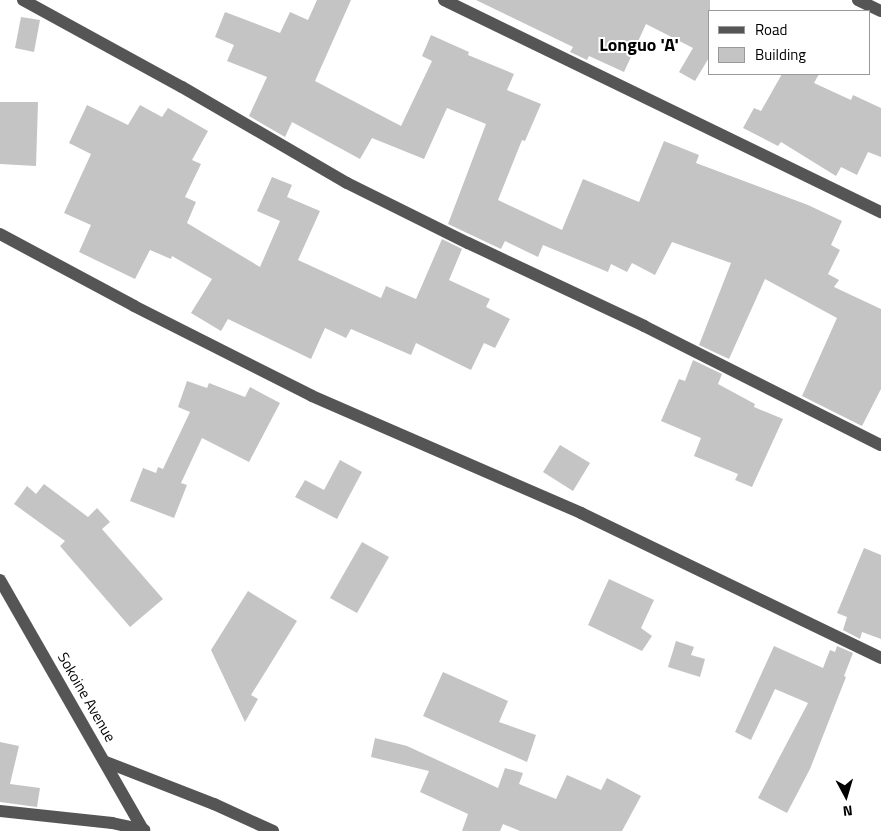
<!DOCTYPE html>
<html>
<head>
<meta charset="utf-8">
<style>
	body { margin:0 }
	#map { position:relative; width:881px; height:831px; overflow:hidden; background:#fff; font-family:"Titillium Web",sans-serif }
	div>[style] { position:absolute }
	.building>* { inset:0; background:#c4c4c4 }
	.minor>* { height:12px; margin:-6px; padding:0 6px; transform-origin:6px; border-radius:6px; background:#555 }
	span { translate:-50% -50%; white-space:nowrap; text-align:center; line-height:1.15; -webkit-text-stroke:4px #fff; paint-order:stroke }
	.street-label { font-size:15px; color:#000 }
	.quarter-label { font-size:18px; color:#000; font-weight:700 }
	.legend { position:absolute; left:708px; top:10px; width:162px; height:65px; box-sizing:border-box; background:#fff; border:1px solid #999; margin:0; padding:6px 9px; list-style:none; font-size:15px; color:#000 }
	.legend li { display:flex; align-items:center; gap:10px; height:25px }
	.legend b { width:25px; border:1px solid #999 }
	.north { position:absolute; left:821px; top:771px; width:50px; height:50px; -webkit-text-stroke:4px #fff; paint-order:stroke; rotate:174deg; font-size:14px; font-weight:700; line-height:20px; text-align:center; color:#000 }
	.north::after { content:''; display:block; margin:auto; width:18px; height:22px; background:#000; clip-path:polygon(50% 0,100% 100%,50% 72%,0 100%) }
</style>
</head>
<body>
<div id="map">
	<div class="building">
		<i style="clip-path:polygon(317px 0,351px 0,315px 81px,401px 126px,432px 61px,422px 56px,431px 35px,469px 52px,468px 55px,514px 74px,507px 90px,541px 104px,525px 141px,522px 140px,498px 200px,562px 230px,583px 179px,639px 202px,664px 141px,699px 155px,696px 163px,808px 205px,842px 221px,831px 245px,840px 250px,828px 274px,839px 280px,834px 287px,881px 309px,881px 389px,862px 426px,802px 396px,837px 318px,765px 279px,729px 359px,699px 345px,731px 263px,672px 242px,655px 275px,632px 263px,627px 272px,611px 264px,608px 272px,543px 245px,538px 257px,505px 241px,501px 249px,448px 224px,486px 124px,447px 108px,424px 159px,372px 138px,360px 159px,292px 122px,285px 137px,249px 116px,267px 77px,227px 61px,234px 45px,215px 37px,225px 12px,280px 33px,290px 12px,308px 20px)"></i>
		<i style="clip-path:polygon(476px 0,710px 0,710px 56px,695px 81px,679px 72px,693px 48px,646px 24px,624px 72px,589px 56px,587px 60px,570px 52px,573px 47px)"></i>
		<i style="clip-path:polygon(21px 17px,40px 20px,34px 52px,15px 48px)"></i>
		<i style="clip-path:polygon(782px 74px,819px 74px,814px 83px,851px 100px,853px 95px,881px 108px,881px 157px,868px 152px,857px 175px,841px 167px,836px 176px,781px 142px,778px 146px,743px 128px,754px 108px,761px 111px)"></i>
		<i style="clip-path:polygon(0 102px,38px 102px,36px 166px,0 164px)"></i>
		<i style="clip-path:polygon(87px 105px,128px 125px,140px 105px,162px 117px,168px 108px,208px 131px,192px 160px,201px 164px,185px 197px,196px 202px,187px 223px,260px 267px,280px 221px,257px 211px,272px 177px,292px 185px,287px 197px,320px 211px,298px 260px,381px 298px,386px 286px,416px 299px,442px 239px,462px 249px,449px 280px,490px 299px,486px 307px,510px 319px,495px 348px,484px 343px,471px 370px,416px 343px,411px 355px,351px 329px,346px 338px,325px 328px,311px 359px,228px 319px,221px 331px,191px 313px,212px 279px,172px 256px,171px 259px,150px 250px,135px 279px,79px 252px,91px 225px,64px 213px,91px 154px,69px 143px)"></i>
		<i style="clip-path:polygon(693px 360px,722px 374px,718px 384px,755px 404px,754px 407px,783px 419px,752px 487px,735px 480px,738px 474px,694px 456px,701px 438px,661px 421px,679px 379px,685px 381px)"></i>
		<i style="clip-path:polygon(187px 381px,207px 388px,209px 383px,245px 397px,250px 387px,280px 403px,249px 462px,202px 438px,181px 483px,187px 485px,174px 518px,130px 501px,143px 468px,156px 473px,158px 467px,163px 469px,190px 412px,178px 407px)"></i>
		<i style="clip-path:polygon(560px 445px,590px 463px,573px 491px,543px 472px)"></i>
		<i style="clip-path:polygon(340px 460px,362px 472px,337px 519px,295px 497px,305px 480px,324px 490px)"></i>
		<i style="clip-path:polygon(44px 484px,88px 517px,97px 508px,110px 522px,102px 529px,163px 599px,130px 627px,60px 546px,65px 541px,14px 504px,27px 486px,36px 494px)"></i>
		<i style="clip-path:polygon(362px 542px,389px 557px,357px 613px,330px 598px)"></i>
		<i style="clip-path:polygon(864px 548px,881px 555px,881px 639px,862px 632px,860px 639px,843px 630px,847px 617px,837px 613px)"></i>
		<i style="clip-path:polygon(609px 579px,654px 600px,641px 628px,652px 636px,642px 651px,588px 625px)"></i>
		<i style="clip-path:polygon(248px 591px,297px 621px,251px 695px,258px 699px,245px 722px,211px 650px)"></i>
		<i style="clip-path:polygon(676px 641px,694px 647px,691px 655px,705px 659px,700px 677px,668px 667px)"></i>
		<i style="clip-path:polygon(774px 646px,823px 668px,830px 650px,835px 652px,837px 646px,853px 653px,844px 676px,846px 677px,810px 769px,787px 813px,758px 798px,808px 703px,775px 689px,751px 740px,735px 732px)"></i>
		<i style="clip-path:polygon(443px 672px,508px 701px,499px 722px,536px 735px,527px 762px,423px 716px)"></i>
		<i style="clip-path:polygon(375px 738px,407px 746px,498px 788px,505px 768px,523px 773px,519px 784px,556px 799px,567px 775px,601px 790px,607px 778px,641px 796px,622px 831px,520px 831px,503px 824px,500px 831px,462px 831px,468px 814px,420px 792px,429px 771px,371px 757px)"></i>
		<i style="clip-path:polygon(0 742px,19px 746px,10px 784px,40px 788px,37px 807px,0 802px)"></i>
	</div>
	<div class="minor">
		<i style="left:23px;top:0;width:181px;rotate:28.7deg"></i>
		<i style="left:182px;top:87px;width:191px;rotate:30.2deg"></i>
		<i style="left:347px;top:183px;width:135px;rotate:26.4deg"></i>
		<i style="left:468px;top:243px;width:195px;rotate:25.2deg"></i>
		<i style="left:644px;top:326px;width:265px;rotate:26.7deg"></i>
		<i style="left:444px;top:0;width:486px;rotate:25.9deg"></i>
		<i style="left:858px;top:0;width:25px;rotate:26deg"></i>
		<i style="left:0;top:234px;width:152px;rotate:28.2deg"></i>
		<i style="left:134px;top:306px;width:199px;rotate:26.8deg"></i>
		<i style="left:312px;top:396px;width:293px;rotate:23.5deg"></i>
		<i style="left:581px;top:513px;width:333px;rotate:25.8deg"></i>
		<i style="left:0;top:580px;width:289px;rotate:60.2deg"></i>
		<i style="left:106px;top:762px;width:116px;rotate:21.3deg"></i>
		<i style="left:214px;top:804px;width:65px;rotate:24.6deg"></i>
		<i style="left:0;top:811px;width:113px;rotate:6.1deg"></i>
		<i style="left:112px;top:823px;width:33px;rotate:12deg"></i>
	</div>
	<div class="street-label">
		<span style="left:87px;top:697px;rotate:60deg">Sokoine Avenue</span>
	</div>
	<div class="quarter-label">
		<span style="left:639px;top:45px">Longuo 'A'</span>
	</div>
	<ul class="legend">
	<li><b style="height:6px;background:#555"></b>Road</li>
	<li><b style="height:14px;background:#c4c4c4"></b>Building</li>
	</ul>
	<div class="north">N</div>
</div>
</body>
</html>
